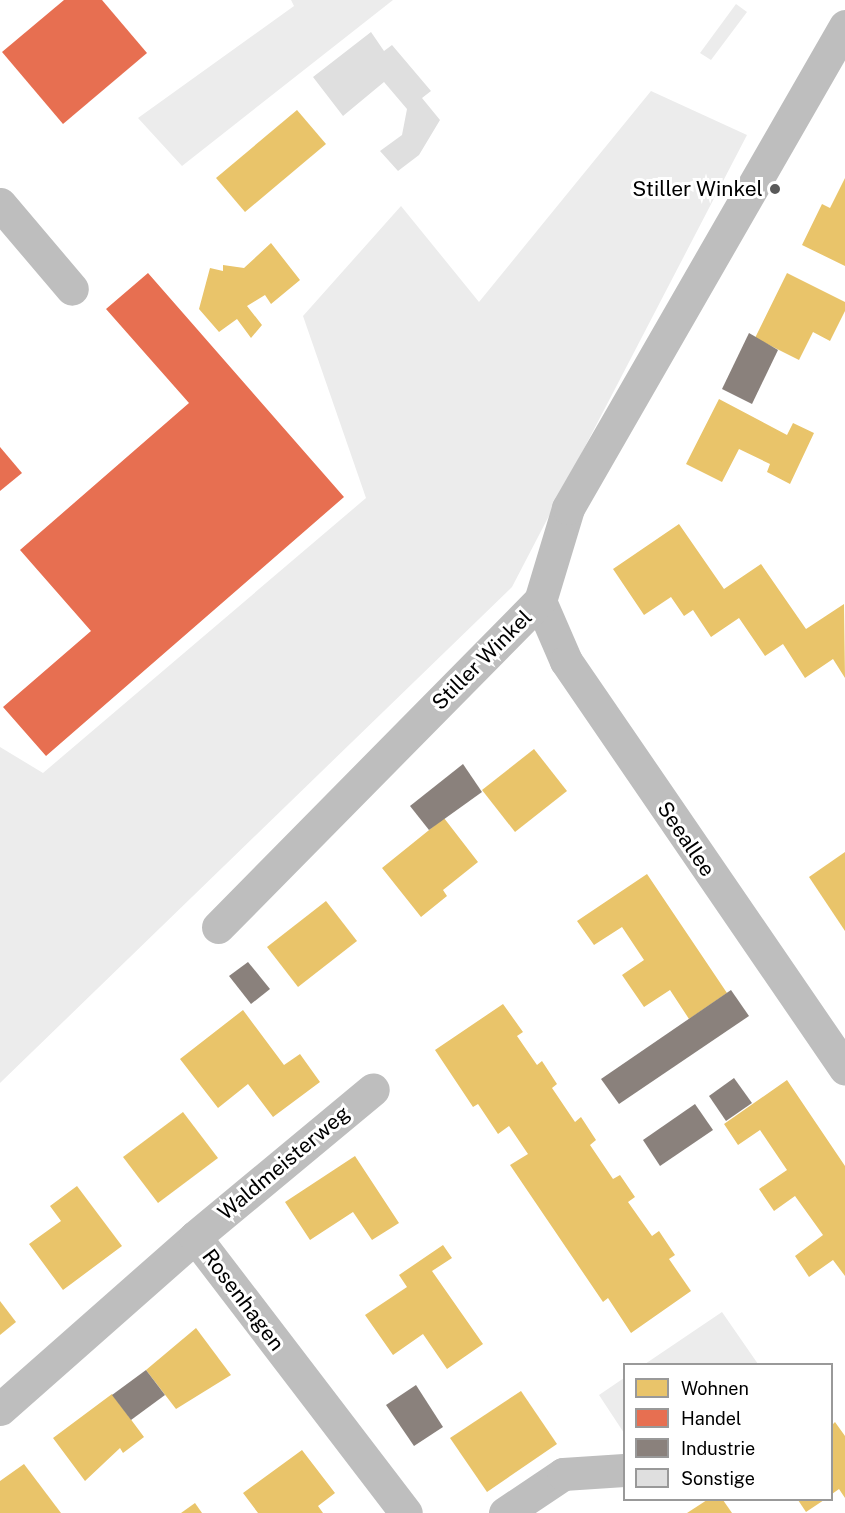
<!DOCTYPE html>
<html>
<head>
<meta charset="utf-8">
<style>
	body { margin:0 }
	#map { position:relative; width:845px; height:1513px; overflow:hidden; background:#fff; font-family:"Public Sans",sans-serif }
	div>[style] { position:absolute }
	.green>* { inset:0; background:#ececec }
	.homes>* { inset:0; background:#e9c46a }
	.shops>* { inset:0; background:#e76f51 }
	.industry>* { inset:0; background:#8a817c }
	.building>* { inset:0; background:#dfdfdf }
	.minor>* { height:33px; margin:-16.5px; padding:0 16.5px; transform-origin:16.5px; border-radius:16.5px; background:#bebebe }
	.dots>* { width:16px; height:16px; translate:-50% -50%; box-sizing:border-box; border:3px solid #fff; border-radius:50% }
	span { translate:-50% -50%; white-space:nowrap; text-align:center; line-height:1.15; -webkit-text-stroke:6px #fff; paint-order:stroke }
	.poi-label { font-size:21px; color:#000 }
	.right { translate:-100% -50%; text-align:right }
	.street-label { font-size:21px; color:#000 }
	.legend { position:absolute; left:623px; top:1363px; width:210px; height:138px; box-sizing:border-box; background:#fff; border:2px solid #999; margin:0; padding:8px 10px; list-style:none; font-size:18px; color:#000 }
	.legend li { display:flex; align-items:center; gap:12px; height:30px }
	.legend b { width:30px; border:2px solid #999 }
</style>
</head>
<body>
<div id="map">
	<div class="green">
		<i style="clip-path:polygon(291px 0,393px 0,182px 166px,138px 118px,294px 6px)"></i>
		<i style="clip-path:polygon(736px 4px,747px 12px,711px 60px,700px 53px)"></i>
		<i style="clip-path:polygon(651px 91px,747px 135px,512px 587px,0 1083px,0 747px,43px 773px,366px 498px,303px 316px,401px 206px,479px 302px)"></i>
		<i style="clip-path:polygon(722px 1312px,758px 1364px,644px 1364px,645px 1364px)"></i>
		<i style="clip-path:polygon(624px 1378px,624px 1433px,599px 1395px)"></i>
	</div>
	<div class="homes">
		<i style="clip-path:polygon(297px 110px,326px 144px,245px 212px,216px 178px)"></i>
		<i style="clip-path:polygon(845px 178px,845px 266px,802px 245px,822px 204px,830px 208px)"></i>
		<i style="clip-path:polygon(271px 243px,300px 280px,271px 304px,265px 295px,247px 306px,262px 325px,251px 338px,237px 319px,219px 332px,199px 309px,210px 268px,223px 271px,223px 265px,244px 268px)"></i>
		<i style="clip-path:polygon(787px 273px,845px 302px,845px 311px,830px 341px,813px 332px,799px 360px,755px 338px)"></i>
		<i style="clip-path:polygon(719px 399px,787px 435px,793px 423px,814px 433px,790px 484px,767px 472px,770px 464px,739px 449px,722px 482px,686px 464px)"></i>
		<i style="clip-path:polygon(679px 524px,724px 589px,761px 564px,806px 629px,844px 604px,845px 678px,833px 659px,805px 678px,783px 644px,765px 656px,739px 618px,711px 637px,693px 610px,684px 616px,671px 597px,644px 615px,613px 569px)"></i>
		<i style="clip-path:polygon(534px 749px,567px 791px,515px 832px,482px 790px)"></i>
		<i style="clip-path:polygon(444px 818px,478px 862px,443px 890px,447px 896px,421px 917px,382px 868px)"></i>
		<i style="clip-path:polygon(845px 852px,845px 931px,809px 877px)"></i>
		<i style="clip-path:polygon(647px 874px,727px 993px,689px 1019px,670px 990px,644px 1007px,622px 975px,644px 960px,622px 927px,594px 945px,577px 921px)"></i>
		<i style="clip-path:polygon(326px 901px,357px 941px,298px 987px,267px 947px)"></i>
		<i style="clip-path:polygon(503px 1004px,523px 1032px,517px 1036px,537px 1065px,542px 1061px,557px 1084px,552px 1088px,575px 1122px,581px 1117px,596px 1140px,590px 1145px,613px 1179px,620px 1175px,635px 1197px,628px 1202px,652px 1236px,659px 1231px,675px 1255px,669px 1259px,691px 1291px,631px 1333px,608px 1298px,603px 1302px,510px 1165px,528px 1154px,509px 1126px,498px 1134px,478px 1104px,473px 1107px,435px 1050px)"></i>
		<i style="clip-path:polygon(243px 1010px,284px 1065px,300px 1054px,320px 1082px,273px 1117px,248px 1084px,218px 1108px,180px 1059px)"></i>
		<i style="clip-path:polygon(787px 1080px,845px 1166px,845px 1276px,833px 1260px,809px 1277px,795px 1256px,823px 1235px,795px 1196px,774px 1211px,759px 1189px,787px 1170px,760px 1130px,738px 1145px,724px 1124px)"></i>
		<i style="clip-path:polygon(183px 1112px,218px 1158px,158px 1203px,123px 1157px)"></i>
		<i style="clip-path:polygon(355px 1156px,399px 1223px,372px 1240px,353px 1212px,310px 1240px,285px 1202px)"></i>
		<i style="clip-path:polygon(77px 1186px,122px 1246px,63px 1290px,29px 1244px,61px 1221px,50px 1206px)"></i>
		<i style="clip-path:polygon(443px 1245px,452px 1258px,432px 1271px,483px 1344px,447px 1369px,423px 1334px,393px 1355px,365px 1315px,407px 1287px,399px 1275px)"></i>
		<i style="clip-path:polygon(0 1301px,16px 1322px,0 1335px)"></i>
		<i style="clip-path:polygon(196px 1328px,231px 1375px,176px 1409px,146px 1370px)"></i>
		<i style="clip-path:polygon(521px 1391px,557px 1444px,487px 1492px,450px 1438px)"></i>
		<i style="clip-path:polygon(112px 1394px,144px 1437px,123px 1453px,120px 1448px,85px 1481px,53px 1438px)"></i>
		<i style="clip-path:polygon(835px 1422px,845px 1436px,845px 1498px,839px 1489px,832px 1494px,832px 1425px)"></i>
		<i style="clip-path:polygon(302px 1450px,335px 1493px,318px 1506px,323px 1513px,258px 1513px,243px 1493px)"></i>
		<i style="clip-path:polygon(24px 1464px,61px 1513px,0 1513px,0 1481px)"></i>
		<i style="clip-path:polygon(707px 1500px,723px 1500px,732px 1513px,687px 1513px)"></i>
		<i style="clip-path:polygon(798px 1500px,824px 1500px,806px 1512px)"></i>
		<i style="clip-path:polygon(195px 1503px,202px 1513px,181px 1513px)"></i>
	</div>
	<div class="shops">
		<i style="clip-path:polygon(64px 0,102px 0,147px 53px,63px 124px,2px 52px)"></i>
		<i style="clip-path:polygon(148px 273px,344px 497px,46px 756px,3px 707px,91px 631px,20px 550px,189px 403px,106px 309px)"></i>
		<i style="clip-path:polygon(0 447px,22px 473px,0 491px)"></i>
	</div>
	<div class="industry">
		<i style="clip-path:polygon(749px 333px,778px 350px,752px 404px,722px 389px)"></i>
		<i style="clip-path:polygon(463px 764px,482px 792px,429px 830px,410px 806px)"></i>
		<i style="clip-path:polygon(248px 962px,270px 989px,251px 1004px,229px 976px)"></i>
		<i style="clip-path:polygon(731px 990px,749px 1016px,619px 1104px,601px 1079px)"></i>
		<i style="clip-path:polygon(734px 1078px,752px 1103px,726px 1121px,709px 1096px)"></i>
		<i style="clip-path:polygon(695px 1104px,713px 1130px,660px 1166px,643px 1140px)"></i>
		<i style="clip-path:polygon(146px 1370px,165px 1395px,131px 1420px,112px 1395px)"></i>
		<i style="clip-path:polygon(416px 1385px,443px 1427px,414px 1446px,386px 1405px)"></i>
	</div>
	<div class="building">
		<i style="clip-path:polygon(371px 32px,384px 51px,392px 45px,431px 91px,422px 98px,440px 120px,419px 155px,398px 171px,380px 151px,402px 135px,407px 109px,384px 82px,343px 116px,313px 77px)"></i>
	</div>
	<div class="minor">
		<i style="left:0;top:204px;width:111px;rotate:49.7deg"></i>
		<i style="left:540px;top:601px;width:65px;rotate:66.6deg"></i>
		<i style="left:566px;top:661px;width:494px;rotate:55.6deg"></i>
		<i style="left:218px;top:927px;width:458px;rotate:-45.4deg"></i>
		<i style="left:540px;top:601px;width:97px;rotate:-73.2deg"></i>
		<i style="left:568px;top:508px;width:556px;rotate:-60.11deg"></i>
		<i style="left:195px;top:1237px;width:347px;rotate:52.6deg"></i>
		<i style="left:0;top:1409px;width:260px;rotate:-41.4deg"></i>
		<i style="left:195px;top:1237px;width:231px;rotate:-39.7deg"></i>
		<i style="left:505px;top:1513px;width:70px;rotate:-33.9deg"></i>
		<i style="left:563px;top:1474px;width:61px;rotate:-3.8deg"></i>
	</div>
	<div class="dots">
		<i style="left:775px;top:189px;background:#595959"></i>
	</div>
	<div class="poi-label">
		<span class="right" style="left:763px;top:189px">Stiller Winkel</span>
	</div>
	<div class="street-label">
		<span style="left:482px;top:660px;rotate:-45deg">Stiller Winkel</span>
		<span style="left:686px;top:839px;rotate:56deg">Seeallee</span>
		<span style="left:284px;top:1163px;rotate:-40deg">Waldmeisterweg</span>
		<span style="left:243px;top:1300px;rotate:53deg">Rosenhagen</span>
	</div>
	<ul class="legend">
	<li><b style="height:16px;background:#e9c46a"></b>Wohnen</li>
	<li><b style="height:16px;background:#e76f51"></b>Handel</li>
	<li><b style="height:16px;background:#8a817c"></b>Industrie</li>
	<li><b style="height:16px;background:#dfdfdf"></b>Sonstige</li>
	</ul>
</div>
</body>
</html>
